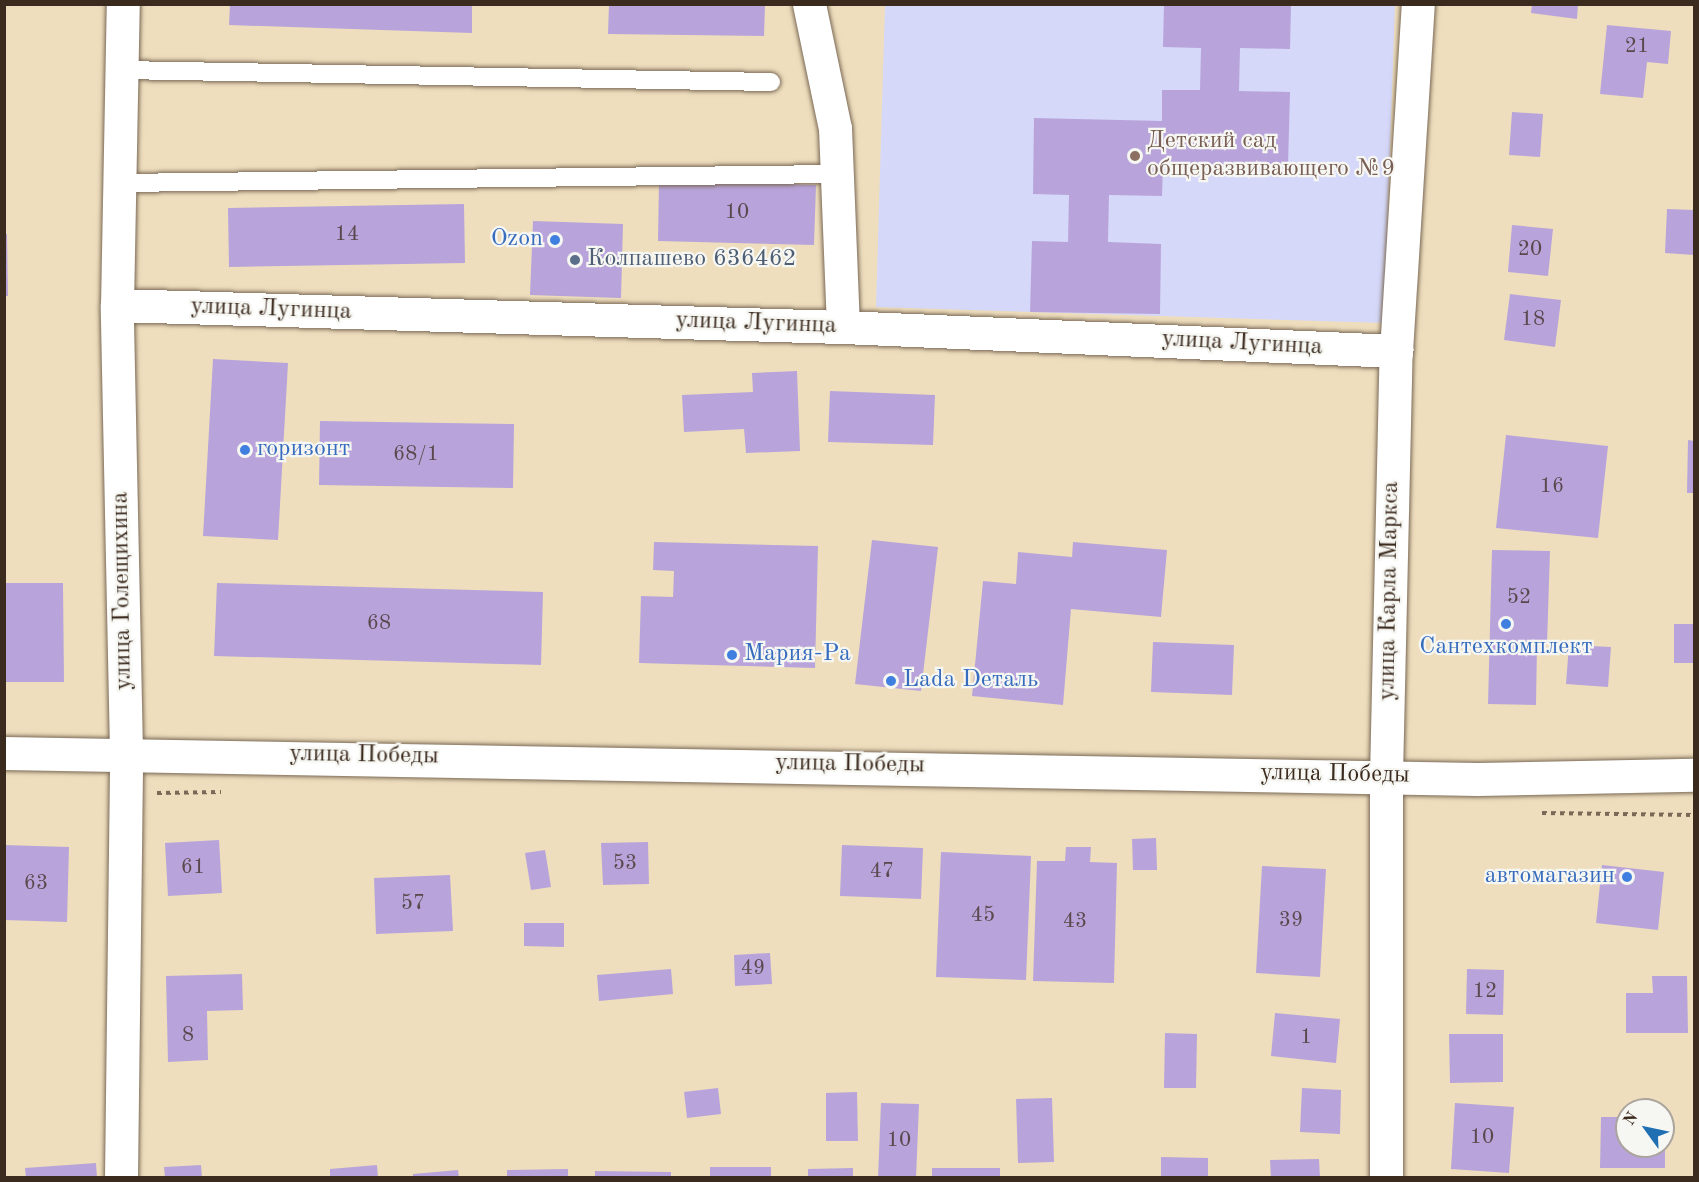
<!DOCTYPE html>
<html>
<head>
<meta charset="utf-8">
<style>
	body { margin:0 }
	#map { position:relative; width:1699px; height:1182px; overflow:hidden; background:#eedebd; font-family:"Old Standard TT",serif }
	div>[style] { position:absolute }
	.built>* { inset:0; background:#d5d8f9 }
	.building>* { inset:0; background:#b8a4da }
	.path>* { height:4px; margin-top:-2px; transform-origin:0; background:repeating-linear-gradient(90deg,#7a6956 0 4.5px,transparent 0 9px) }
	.roads { filter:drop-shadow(0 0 2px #7a6956) drop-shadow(0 0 2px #7a6956) }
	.lane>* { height:18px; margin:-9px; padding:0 9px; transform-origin:9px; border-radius:9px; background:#fff }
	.street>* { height:33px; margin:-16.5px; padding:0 16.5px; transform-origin:16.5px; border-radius:16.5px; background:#fff }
	.secondary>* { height:33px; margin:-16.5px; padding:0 16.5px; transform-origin:16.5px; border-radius:16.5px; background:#fff }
	.dots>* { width:16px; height:16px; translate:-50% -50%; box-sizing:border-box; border:3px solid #f6f6f2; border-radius:50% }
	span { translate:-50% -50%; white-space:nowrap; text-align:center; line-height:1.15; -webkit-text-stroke:4.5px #f6f6f2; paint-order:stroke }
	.number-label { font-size:21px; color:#5a484d }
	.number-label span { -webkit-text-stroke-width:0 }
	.education-label { font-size:24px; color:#785e54 }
	.left { translate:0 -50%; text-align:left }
	.shop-label { font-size:24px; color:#366cbe }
	.right { translate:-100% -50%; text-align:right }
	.service-label { font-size:24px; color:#4e5e75 }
	.street-label { font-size:24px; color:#3b2a1e }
	.frame { position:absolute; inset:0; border:6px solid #3b2a1e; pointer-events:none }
	.north { position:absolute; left:1615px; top:1098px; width:60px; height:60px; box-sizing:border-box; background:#f6f6f2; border:2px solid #aba49d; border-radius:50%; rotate:303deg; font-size:16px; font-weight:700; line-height:24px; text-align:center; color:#3b2a1e }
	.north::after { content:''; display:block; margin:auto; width:21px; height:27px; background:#1f6fb2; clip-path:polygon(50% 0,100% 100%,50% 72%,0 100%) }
</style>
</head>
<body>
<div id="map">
	<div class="built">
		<i style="clip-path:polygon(885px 5px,1395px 5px,1384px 323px,876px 307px)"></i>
	</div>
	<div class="building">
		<i style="clip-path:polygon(230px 4px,472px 4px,472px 33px,229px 25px)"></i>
		<i style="clip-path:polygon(609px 4px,765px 4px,764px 36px,608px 34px)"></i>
		<i style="clip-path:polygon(1164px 4px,1291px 4px,1290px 49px,1240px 48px,1239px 91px,1290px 92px,1288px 166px,1163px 163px,1162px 196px,1109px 195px,1108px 242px,1161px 244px,1160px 314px,1030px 312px,1032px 241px,1068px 242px,1069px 195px,1033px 194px,1034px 118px,1162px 121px,1162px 90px,1200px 90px,1201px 48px,1163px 47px)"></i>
		<i style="clip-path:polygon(1532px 4px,1578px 4px,1577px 19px,1531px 13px)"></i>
		<i style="clip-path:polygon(1607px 25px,1671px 31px,1668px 64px,1647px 62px,1643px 98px,1600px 94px)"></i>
		<i style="clip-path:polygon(1512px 112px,1543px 114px,1540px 157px,1509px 155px)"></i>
		<i style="clip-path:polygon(659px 180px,816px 185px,814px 245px,658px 241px)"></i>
		<i style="clip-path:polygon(464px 204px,465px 263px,229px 267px,228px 208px)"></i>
		<i style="clip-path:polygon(1667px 209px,1694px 210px,1694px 255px,1665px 253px)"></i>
		<i style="clip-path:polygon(533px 221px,623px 224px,621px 298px,530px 295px)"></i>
		<i style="clip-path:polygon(1512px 225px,1553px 229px,1548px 276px,1508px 272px)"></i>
		<i style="clip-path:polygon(4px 234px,7px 234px,8px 296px,4px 296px)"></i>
		<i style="clip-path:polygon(1510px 294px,1561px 300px,1555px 347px,1504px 340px)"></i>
		<i style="clip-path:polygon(213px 359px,288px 363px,278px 540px,203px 536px)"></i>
		<i style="clip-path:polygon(797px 371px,800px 451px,746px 453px,744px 429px,684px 432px,682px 395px,753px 392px,752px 373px)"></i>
		<i style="clip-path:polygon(830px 391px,935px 395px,933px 445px,828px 442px)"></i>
		<i style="clip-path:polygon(320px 421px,514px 424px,513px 488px,319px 485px)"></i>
		<i style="clip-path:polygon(1506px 435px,1608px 446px,1598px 538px,1496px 528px)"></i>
		<i style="clip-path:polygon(1688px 440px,1694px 441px,1694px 493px,1687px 493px)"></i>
		<i style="clip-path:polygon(872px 540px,938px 547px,921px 691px,855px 684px)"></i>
		<i style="clip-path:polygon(654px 542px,818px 546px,815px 668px,639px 663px,641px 596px,673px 597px,674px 571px,653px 570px)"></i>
		<i style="clip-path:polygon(1073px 542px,1167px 550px,1161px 617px,1071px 609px,1063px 705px,972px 696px,983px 581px,1016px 584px,1018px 552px,1072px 557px)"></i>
		<i style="clip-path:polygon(1492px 550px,1550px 551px,1547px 645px,1537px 645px,1536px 705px,1488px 704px)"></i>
		<i style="clip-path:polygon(4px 583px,63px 583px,64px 682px,4px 682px)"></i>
		<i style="clip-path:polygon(217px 583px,543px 592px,541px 665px,214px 656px)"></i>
		<i style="clip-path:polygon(1674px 624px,1694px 624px,1694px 663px,1674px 663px)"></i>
		<i style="clip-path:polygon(1153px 642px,1234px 645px,1232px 695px,1151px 692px)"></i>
		<i style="clip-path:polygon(1569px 645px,1611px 647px,1608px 687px,1566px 684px)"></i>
		<i style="clip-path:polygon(1156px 838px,1157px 870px,1133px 870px,1132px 839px)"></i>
		<i style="clip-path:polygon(219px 840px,222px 893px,168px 896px,165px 843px)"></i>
		<i style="clip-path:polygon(648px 842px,649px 884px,603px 885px,601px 843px)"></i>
		<i style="clip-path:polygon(4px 845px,69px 847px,67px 922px,4px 920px)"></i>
		<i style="clip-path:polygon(842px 845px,923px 848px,921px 899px,840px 896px)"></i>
		<i style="clip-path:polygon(1066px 847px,1091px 847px,1090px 862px,1117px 863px,1114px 983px,1033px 981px,1037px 861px,1065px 861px)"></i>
		<i style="clip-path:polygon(545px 850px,551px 887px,531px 890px,525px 853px)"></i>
		<i style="clip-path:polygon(941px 852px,1031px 856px,1026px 980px,936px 977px)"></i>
		<i style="clip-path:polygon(1602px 865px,1664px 872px,1658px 930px,1596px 923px)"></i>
		<i style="clip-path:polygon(1262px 866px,1326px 869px,1320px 977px,1256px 973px)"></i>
		<i style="clip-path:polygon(450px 875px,453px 931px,376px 934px,374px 878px)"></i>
		<i style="clip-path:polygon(524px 923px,564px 923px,564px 947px,524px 946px)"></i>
		<i style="clip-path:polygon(770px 953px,772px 984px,735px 986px,734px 955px)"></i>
		<i style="clip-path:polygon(671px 969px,673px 994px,599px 1001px,597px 975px)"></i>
		<i style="clip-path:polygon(1467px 969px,1504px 970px,1503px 1015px,1466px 1014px)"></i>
		<i style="clip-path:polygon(242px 974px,243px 1010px,207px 1011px,208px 1060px,168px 1062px,166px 976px)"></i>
		<i style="clip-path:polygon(1652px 976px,1687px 976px,1688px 1033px,1626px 1033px,1626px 993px,1653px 993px)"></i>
		<i style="clip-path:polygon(1275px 1013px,1340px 1019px,1336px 1063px,1271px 1056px)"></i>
		<i style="clip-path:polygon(1165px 1033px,1197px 1034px,1196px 1088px,1164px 1088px)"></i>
		<i style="clip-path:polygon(1449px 1034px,1503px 1034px,1503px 1082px,1450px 1083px)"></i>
		<i style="clip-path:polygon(718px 1088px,721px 1114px,687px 1118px,684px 1092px)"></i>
		<i style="clip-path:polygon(1302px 1088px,1341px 1090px,1340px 1134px,1300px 1132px)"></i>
		<i style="clip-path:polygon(857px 1092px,858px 1141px,826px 1141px,826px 1093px)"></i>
		<i style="clip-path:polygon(1052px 1098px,1054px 1162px,1018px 1163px,1016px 1099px)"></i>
		<i style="clip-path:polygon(881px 1103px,919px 1104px,916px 1178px,878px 1178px)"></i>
		<i style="clip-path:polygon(1455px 1103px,1514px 1107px,1509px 1173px,1451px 1169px)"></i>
		<i style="clip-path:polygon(1601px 1117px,1627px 1117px,1627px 1146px,1663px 1146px,1665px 1117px,1665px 1168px,1600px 1168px)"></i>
		<i style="clip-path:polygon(1161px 1157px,1208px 1158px,1208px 1178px,1161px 1178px)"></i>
		<i style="clip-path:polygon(1319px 1159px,1320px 1178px,1271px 1178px,1270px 1160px)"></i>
		<i style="clip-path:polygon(96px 1163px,97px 1178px,26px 1178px,25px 1168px)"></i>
		<i style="clip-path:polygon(201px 1165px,202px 1178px,165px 1178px,164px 1167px)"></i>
		<i style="clip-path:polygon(377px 1165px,378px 1178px,330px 1178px,330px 1169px)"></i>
		<i style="clip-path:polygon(710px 1167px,771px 1167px,771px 1178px,710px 1178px)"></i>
		<i style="clip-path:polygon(853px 1168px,853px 1178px,808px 1178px,808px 1169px)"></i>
		<i style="clip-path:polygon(932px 1168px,1000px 1168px,1000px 1178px,932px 1178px)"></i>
		<i style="clip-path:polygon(568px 1169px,568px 1178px,507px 1178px,507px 1170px)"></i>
		<i style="clip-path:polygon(458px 1170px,459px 1178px,413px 1178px,413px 1174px)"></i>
		<i style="clip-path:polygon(595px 1171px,671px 1172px,671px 1178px,595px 1178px)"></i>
	</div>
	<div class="path">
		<i style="left:157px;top:793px;width:64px;rotate:-0.9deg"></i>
		<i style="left:1542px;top:813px;width:152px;rotate:0.8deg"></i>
	</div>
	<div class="roads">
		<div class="lane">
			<i style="left:122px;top:70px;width:649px;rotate:1.06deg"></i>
			<i style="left:119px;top:183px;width:716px;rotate:-0.72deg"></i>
		</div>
		<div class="street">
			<i style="left:809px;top:4px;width:127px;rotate:78.2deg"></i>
			<i style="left:835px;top:128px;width:199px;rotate:87.7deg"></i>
			<i style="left:117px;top:305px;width:726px;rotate:1.74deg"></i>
			<i style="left:843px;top:327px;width:554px;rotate:2.49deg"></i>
			<i style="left:1386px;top:1178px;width:402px;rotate:-90deg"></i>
			<i style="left:1386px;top:776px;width:425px;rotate:-88.7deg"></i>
			<i style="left:1396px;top:351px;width:348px;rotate:-86.4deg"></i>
		</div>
		<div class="secondary">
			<i style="left:4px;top:753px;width:1473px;rotate:1.01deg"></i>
			<i style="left:1477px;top:779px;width:217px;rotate:-1.1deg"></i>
			<i style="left:121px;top:1178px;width:427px;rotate:-89.3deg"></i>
			<i style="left:126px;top:751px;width:446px;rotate:-91.2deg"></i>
			<i style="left:117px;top:305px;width:301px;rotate:-88.9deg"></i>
		</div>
	</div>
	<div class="dots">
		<i style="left:1135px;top:156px;background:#8d6e63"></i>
		<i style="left:555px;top:240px;background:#3f7fe0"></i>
		<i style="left:575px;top:260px;background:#5c6f8a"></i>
		<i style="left:245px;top:450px;background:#3f7fe0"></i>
		<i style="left:1506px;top:624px;background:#3f7fe0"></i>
		<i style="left:732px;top:655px;background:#3f7fe0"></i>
		<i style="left:891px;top:681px;background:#3f7fe0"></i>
		<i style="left:1627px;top:877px;background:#3f7fe0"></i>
	</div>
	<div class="number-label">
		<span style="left:1637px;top:47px">21</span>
		<span style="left:737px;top:213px">10</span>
		<span style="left:347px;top:235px">14</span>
		<span style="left:1530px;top:250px">20</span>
		<span style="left:1533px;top:320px">18</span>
		<span style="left:416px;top:455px">68/1</span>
		<span style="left:1552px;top:487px">16</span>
		<span style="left:1519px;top:598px">52</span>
		<span style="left:379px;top:624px">68</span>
		<span style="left:625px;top:864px">53</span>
		<span style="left:193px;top:868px">61</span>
		<span style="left:882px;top:872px">47</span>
		<span style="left:36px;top:884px">63</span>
		<span style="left:413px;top:904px">57</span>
		<span style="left:983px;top:916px">45</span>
		<span style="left:1291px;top:921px">39</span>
		<span style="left:1075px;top:922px">43</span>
		<span style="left:753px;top:969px">49</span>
		<span style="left:1485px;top:992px">12</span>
		<span style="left:188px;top:1036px">8</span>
		<span style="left:1306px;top:1038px">1</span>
		<span style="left:1482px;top:1138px">10</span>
		<span style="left:899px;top:1141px">10</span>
	</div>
	<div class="education-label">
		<span class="left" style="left:1147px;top:156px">Детский сад<br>общеразвивающего №9</span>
	</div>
	<div class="shop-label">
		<span class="right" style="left:543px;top:240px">Ozon</span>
		<span class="left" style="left:257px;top:450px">горизонт</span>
		<span style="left:1506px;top:648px">Сантехкомплект</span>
		<span class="left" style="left:744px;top:655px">Мария-Ра</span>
		<span class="left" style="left:903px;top:681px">Lada Dеталь</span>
		<span class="right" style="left:1615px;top:877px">автомагазин</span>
	</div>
	<div class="service-label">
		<span class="left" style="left:587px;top:260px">Колпашево 636462</span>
	</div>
	<div class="street-label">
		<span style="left:271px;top:310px;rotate:2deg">улица Лугинца</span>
		<span style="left:756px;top:324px;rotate:2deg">улица Лугинца</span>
		<span style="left:1242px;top:344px;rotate:3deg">улица Лугинца</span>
		<span style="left:123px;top:591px;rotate:-91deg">улица Голещихина</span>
		<span style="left:1390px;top:591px;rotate:-89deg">улица Карла Маркса</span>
		<span style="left:364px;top:756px;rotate:1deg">улица Победы</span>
		<span style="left:850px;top:765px;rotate:1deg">улица Победы</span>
		<span style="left:1335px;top:775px;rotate:1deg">улица Победы</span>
	</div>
	<div class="frame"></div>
	<div class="north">N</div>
</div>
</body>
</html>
